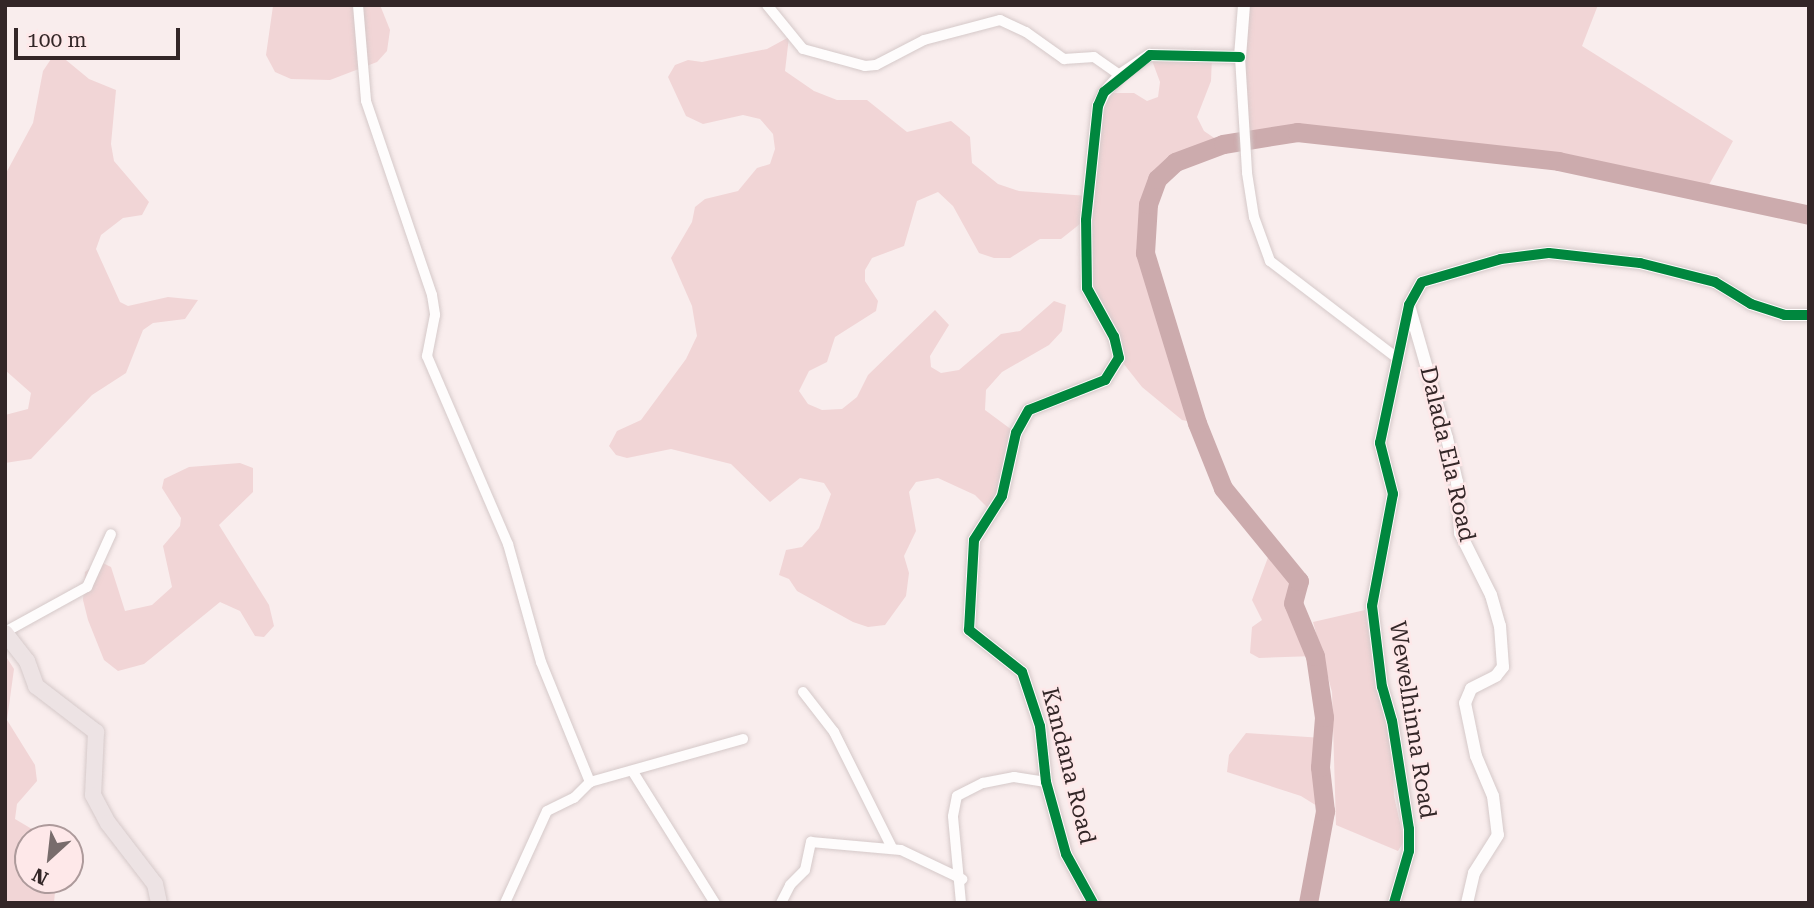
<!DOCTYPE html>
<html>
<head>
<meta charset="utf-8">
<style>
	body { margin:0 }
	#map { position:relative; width:1814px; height:908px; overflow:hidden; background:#f9eded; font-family:"Roboto Serif",serif }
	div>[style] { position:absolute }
	.green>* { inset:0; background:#f1d5d6 }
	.river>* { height:19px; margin:-9.5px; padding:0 9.5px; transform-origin:9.5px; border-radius:9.5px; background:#ccabad }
	.roads { filter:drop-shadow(0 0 2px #d5c9c9) drop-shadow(0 0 2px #d5c9c9) }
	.minor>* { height:10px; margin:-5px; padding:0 5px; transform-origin:5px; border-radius:5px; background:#fefcfc }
	.tertiary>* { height:12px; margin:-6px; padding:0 6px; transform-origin:6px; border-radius:6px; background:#fefcfc }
	.primary>* { height:16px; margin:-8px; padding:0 8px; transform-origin:8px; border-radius:8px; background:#ede3e4 }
	.cycleway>* { height:10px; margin:-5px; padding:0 5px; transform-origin:5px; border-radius:5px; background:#00873e }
	span { translate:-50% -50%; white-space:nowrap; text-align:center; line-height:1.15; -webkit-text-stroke:5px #fee8e9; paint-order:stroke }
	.street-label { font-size:23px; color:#332627 }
	.frame { position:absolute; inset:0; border:7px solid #332627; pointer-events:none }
	.north { position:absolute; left:14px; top:824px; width:70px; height:70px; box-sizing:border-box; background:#fee8e9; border:2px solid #ad9a9b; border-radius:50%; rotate:207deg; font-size:19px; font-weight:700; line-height:28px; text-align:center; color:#332627 }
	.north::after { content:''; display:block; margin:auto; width:24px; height:32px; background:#786c6c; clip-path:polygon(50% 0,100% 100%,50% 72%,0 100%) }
	.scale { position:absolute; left:14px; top:28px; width:166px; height:32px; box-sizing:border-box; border:4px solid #332627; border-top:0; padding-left:9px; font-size:21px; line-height:24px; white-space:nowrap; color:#332627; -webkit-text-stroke:5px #fee8e9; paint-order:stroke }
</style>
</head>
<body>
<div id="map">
	<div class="green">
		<i style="clip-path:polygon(380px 5px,390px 30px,387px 51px,377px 62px,330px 80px,291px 79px,275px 72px,266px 55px,273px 6px)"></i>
		<i style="clip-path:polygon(1245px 5px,1598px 5px,1582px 46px,1733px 141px,1705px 192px,1558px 161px,1297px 132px,1243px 141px)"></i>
		<i style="clip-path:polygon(789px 37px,785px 71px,814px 91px,837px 100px,867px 100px,907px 132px,951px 121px,970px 137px,972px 163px,998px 184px,1019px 191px,1088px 196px,1104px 93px,1134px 93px,1147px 101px,1158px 97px,1160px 82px,1150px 55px,1212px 56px,1211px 81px,1197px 117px,1204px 131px,1223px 144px,1175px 162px,1157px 179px,1148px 204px,1145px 253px,1197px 423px,1182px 420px,1142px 387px,1119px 358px,1087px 288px,1085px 220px,1061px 239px,1040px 239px,1010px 258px,994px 258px,979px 253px,953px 206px,938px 192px,917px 201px,904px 246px,872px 258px,865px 270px,865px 281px,878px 301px,876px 311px,835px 337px,827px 362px,809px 371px,799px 391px,808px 404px,822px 410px,842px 409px,857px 397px,868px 375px,935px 310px,949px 325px,930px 356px,931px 367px,941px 373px,959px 370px,1001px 334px,1020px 331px,1054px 301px,1066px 305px,1062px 331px,1049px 345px,1002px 372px,986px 390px,985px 410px,1016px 433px,993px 513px,975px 495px,938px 478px,916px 482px,909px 492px,916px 531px,904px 556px,909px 573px,906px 596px,885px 625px,868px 627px,853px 622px,797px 591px,789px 579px,779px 575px,786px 550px,802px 547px,819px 528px,831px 494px,824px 483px,800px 478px,770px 502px,731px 464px,671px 449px,627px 458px,616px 455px,609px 446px,617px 431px,641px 420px,686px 359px,697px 336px,692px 306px,671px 258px,692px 222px,695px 207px,705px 199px,738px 191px,757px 168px,770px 164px,775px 149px,773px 134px,760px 119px,743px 115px,703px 124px,686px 116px,668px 77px,675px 65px,688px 60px,702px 62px,767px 49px)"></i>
		<i style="clip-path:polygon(53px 56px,66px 60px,89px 79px,116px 90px,111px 144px,114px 161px,149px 202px,142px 215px,123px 218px,101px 235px,96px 249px,120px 302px,128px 306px,168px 297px,198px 300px,185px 319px,153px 323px,143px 330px,126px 373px,92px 395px,31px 459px,5px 463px,5px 415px,28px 409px,31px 393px,5px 370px,5px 175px,33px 123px,43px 71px)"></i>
		<i style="clip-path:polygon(240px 463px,253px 468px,253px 492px,219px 525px,269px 605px,274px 626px,264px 637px,255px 636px,240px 611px,220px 602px,144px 664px,118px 671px,104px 660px,88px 620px,83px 600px,85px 572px,99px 561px,111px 567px,125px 611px,152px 605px,172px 587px,163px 546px,180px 526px,181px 518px,162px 488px,164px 479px,189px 467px)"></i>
		<i style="clip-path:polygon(1273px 544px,1299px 581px,1293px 603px,1315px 656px,1259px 658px,1250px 653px,1252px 627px,1262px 620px,1252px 600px)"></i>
		<i style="clip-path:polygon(1365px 610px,1376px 683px,1392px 739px,1394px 796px,1404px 841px,1398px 851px,1336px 825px,1332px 692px,1313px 622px)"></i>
		<i style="clip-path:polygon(5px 655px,14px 669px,7px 720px,35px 765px,37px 781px,17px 804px,15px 819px,47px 838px,28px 838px,28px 880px,56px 880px,54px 903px,5px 903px)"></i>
		<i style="clip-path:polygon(1246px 733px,1323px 738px,1320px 767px,1325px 811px,1301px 796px,1227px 772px,1229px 755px)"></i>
	</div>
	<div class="river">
		<i style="left:1308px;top:903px;width:94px;rotate:-79.5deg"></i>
		<i style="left:1325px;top:811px;width:44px;rotate:-96.5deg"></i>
		<i style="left:1320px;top:767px;width:50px;rotate:-85.4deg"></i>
		<i style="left:1324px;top:717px;width:62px;rotate:-98.4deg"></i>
		<i style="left:1315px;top:656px;width:57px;rotate:-112.5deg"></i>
		<i style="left:1293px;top:603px;width:23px;rotate:-75deg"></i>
		<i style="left:1299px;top:581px;width:120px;rotate:-129.3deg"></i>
		<i style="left:1223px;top:488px;width:70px;rotate:-111.8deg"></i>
		<i style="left:1197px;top:423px;width:178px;rotate:-107deg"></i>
		<i style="left:1145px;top:253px;width:49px;rotate:-86.5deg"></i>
		<i style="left:1148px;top:204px;width:27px;rotate:-70deg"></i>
		<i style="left:1157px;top:179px;width:25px;rotate:-43deg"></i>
		<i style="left:1175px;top:162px;width:51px;rotate:-20.6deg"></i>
		<i style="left:1223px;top:144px;width:75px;rotate:-9.2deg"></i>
		<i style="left:1297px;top:132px;width:263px;rotate:6.3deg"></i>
		<i style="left:1558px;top:161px;width:257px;rotate:12.1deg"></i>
	</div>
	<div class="roads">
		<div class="minor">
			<i style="left:358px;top:5px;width:96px;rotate:85.2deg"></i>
			<i style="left:366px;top:101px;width:205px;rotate:71.2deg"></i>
			<i style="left:432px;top:295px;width:20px;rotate:81deg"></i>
			<i style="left:435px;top:315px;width:42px;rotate:101deg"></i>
			<i style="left:427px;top:356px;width:205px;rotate:66.7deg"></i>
			<i style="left:508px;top:544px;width:123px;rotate:74.4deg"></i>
			<i style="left:541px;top:662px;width:130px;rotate:67.8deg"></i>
			<i style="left:767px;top:5px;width:57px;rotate:50.7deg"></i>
			<i style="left:803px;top:49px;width:64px;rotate:15.3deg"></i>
			<i style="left:865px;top:66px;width:11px;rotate:-5deg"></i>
			<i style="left:876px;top:65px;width:54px;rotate:-27.5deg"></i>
			<i style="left:924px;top:40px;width:79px;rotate:-14.7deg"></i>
			<i style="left:1000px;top:20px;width:29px;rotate:25deg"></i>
			<i style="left:1026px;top:32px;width:47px;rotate:35.4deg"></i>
			<i style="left:1064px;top:59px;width:30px;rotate:-4deg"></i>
			<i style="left:1094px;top:57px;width:32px;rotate:35deg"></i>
			<i style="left:1240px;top:57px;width:116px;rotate:86.5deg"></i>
			<i style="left:1247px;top:173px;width:45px;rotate:81deg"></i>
			<i style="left:1254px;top:217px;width:47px;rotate:70deg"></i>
			<i style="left:1270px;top:261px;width:161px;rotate:37.4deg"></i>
			<i style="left:5px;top:632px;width:94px;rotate:-28.8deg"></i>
			<i style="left:87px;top:587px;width:58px;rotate:-65.6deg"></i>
			<i style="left:803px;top:692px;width:51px;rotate:52.2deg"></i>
			<i style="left:834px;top:732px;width:130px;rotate:63.4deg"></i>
			<i style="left:633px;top:772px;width:155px;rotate:58deg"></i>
			<i style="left:505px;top:903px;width:101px;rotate:-65.5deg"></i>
			<i style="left:547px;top:811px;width:30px;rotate:-26deg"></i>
			<i style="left:574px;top:798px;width:23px;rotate:-45deg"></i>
			<i style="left:590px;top:782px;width:159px;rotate:-15.7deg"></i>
			<i style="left:781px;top:903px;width:20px;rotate:-63deg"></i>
			<i style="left:790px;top:885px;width:21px;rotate:-45deg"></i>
			<i style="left:805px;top:870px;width:29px;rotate:-78deg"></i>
			<i style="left:811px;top:842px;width:90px;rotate:5.1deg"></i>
			<i style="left:901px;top:850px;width:68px;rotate:25.4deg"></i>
			<i style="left:961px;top:903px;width:87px;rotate:-95.3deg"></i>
			<i style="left:953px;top:816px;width:20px;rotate:-79deg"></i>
			<i style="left:957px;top:796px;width:29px;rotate:-27deg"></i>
			<i style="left:983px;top:783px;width:32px;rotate:-11deg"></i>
			<i style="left:1014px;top:777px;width:32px;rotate:9deg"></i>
		</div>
		<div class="tertiary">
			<i style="left:1410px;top:309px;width:134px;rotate:74deg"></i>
			<i style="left:1447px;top:438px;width:45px;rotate:77.2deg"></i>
			<i style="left:1457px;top:482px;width:51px;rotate:86.6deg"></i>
			<i style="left:1460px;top:533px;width:69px;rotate:63.4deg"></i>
			<i style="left:1491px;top:595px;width:32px;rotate:74deg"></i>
			<i style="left:1500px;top:626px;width:41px;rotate:85.8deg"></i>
			<i style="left:1503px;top:667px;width:11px;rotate:128deg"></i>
			<i style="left:1496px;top:676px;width:28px;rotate:153deg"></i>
			<i style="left:1471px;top:689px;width:15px;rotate:113deg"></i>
			<i style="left:1465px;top:703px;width:54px;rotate:78.3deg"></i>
			<i style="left:1476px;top:756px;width:43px;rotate:67deg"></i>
			<i style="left:1493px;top:796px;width:39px;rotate:83deg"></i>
			<i style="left:1498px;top:835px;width:45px;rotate:122.3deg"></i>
			<i style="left:1474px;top:873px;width:31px;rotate:103deg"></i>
			<i style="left:1093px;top:903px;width:56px;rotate:-118.9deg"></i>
			<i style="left:1066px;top:854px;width:75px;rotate:-105.5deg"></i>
			<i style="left:1046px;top:782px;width:56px;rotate:-96.1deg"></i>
			<i style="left:1040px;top:726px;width:57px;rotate:-108.4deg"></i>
			<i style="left:1022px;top:672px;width:68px;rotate:-141.6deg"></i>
			<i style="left:969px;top:630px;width:90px;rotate:-86.8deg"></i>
			<i style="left:974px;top:540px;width:52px;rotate:-57.5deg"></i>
			<i style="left:1002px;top:496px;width:65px;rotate:-77.5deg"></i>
			<i style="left:1016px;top:433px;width:26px;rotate:-61deg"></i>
			<i style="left:1029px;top:410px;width:82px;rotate:-21.5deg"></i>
			<i style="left:1105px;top:380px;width:26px;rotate:-58deg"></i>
			<i style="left:1119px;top:358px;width:22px;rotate:-103deg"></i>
			<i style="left:1114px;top:337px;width:56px;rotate:-118.9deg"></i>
			<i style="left:1087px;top:288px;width:68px;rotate:-90.8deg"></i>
			<i style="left:1086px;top:220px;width:115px;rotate:-84deg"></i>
			<i style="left:1098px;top:106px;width:14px;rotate:-65deg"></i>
			<i style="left:1104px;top:93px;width:24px;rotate:-48deg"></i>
			<i style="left:1120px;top:75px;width:36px;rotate:-34deg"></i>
			<i style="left:1150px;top:55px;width:90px;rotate:1.3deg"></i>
			<i style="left:1240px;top:57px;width:52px;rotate:-85.6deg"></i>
			<i style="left:1394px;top:903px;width:54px;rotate:-73.9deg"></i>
			<i style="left:1409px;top:851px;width:22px;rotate:-90deg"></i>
			<i style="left:1409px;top:829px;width:109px;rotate:-98.9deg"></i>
			<i style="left:1392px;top:721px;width:35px;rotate:-106deg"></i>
			<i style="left:1382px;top:687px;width:82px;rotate:-97deg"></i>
			<i style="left:1372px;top:606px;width:114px;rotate:-79.4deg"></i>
			<i style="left:1393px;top:494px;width:53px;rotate:-104.3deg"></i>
			<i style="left:1380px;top:443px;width:141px;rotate:-78.1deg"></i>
			<i style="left:1409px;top:305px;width:26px;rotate:-61deg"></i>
			<i style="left:1422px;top:282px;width:82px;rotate:-16.2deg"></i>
			<i style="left:1501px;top:259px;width:48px;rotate:-7.1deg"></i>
			<i style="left:1549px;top:253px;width:92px;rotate:6.3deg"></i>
			<i style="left:1640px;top:263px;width:77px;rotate:14.2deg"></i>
			<i style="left:1715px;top:282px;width:42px;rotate:31.4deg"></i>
			<i style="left:1751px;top:304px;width:35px;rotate:18deg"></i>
			<i style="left:1784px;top:315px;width:25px"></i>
		</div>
		<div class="primary">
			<i style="left:5px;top:633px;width:36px;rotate:52deg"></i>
			<i style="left:27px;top:661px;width:27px;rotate:70deg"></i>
			<i style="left:36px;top:686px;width:76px;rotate:37.5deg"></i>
			<i style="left:96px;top:732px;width:63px;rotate:92.7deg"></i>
			<i style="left:93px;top:795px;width:32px;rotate:62deg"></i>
			<i style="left:108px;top:823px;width:77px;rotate:52.4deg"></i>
			<i style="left:155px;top:884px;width:19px;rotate:78deg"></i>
		</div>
	</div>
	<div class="cycleway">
		<i style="left:1093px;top:903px;width:56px;rotate:-118.9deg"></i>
		<i style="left:1066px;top:854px;width:75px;rotate:-105.5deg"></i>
		<i style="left:1046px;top:782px;width:56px;rotate:-96.1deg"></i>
		<i style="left:1040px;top:726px;width:57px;rotate:-108.4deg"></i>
		<i style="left:1022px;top:672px;width:68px;rotate:-141.6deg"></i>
		<i style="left:969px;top:630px;width:90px;rotate:-86.8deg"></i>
		<i style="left:974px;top:540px;width:52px;rotate:-57.5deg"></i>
		<i style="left:1002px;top:496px;width:65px;rotate:-77.5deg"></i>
		<i style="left:1016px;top:433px;width:26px;rotate:-61deg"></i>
		<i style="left:1029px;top:410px;width:82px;rotate:-21.5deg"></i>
		<i style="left:1105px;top:380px;width:26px;rotate:-58deg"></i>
		<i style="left:1119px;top:358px;width:22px;rotate:-103deg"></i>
		<i style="left:1114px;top:337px;width:56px;rotate:-118.9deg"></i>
		<i style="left:1087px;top:288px;width:68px;rotate:-90.8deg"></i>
		<i style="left:1086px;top:220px;width:115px;rotate:-84deg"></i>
		<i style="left:1098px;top:106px;width:15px;rotate:-67deg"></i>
		<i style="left:1104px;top:92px;width:59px;rotate:-38.8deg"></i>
		<i style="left:1150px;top:55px;width:90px;rotate:1.3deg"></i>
		<i style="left:1394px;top:903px;width:54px;rotate:-73.9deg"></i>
		<i style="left:1409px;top:851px;width:22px;rotate:-90deg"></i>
		<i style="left:1409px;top:829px;width:109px;rotate:-98.9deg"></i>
		<i style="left:1392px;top:721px;width:35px;rotate:-106deg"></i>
		<i style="left:1382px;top:687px;width:82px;rotate:-97deg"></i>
		<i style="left:1372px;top:606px;width:114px;rotate:-79.4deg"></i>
		<i style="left:1393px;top:494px;width:53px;rotate:-104.3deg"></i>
		<i style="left:1380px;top:443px;width:141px;rotate:-78.1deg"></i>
		<i style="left:1409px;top:305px;width:26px;rotate:-61deg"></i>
		<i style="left:1422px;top:282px;width:82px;rotate:-16.2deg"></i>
		<i style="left:1501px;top:259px;width:48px;rotate:-7.1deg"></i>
		<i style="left:1549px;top:253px;width:92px;rotate:6.3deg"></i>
		<i style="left:1640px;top:263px;width:77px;rotate:14.2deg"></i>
		<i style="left:1715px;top:282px;width:42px;rotate:31.4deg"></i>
		<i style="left:1751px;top:304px;width:35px;rotate:18deg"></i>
		<i style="left:1784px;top:315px;width:25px"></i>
	</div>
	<div class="street-label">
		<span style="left:1447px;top:454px;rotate:77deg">Dalada Ela Road</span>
		<span style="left:1412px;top:720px;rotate:81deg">Wewelhinna Road</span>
		<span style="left:1068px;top:766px;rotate:76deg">Kandana Road</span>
	</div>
	<div class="frame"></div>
	<div class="north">N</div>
	<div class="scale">100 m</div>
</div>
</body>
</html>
